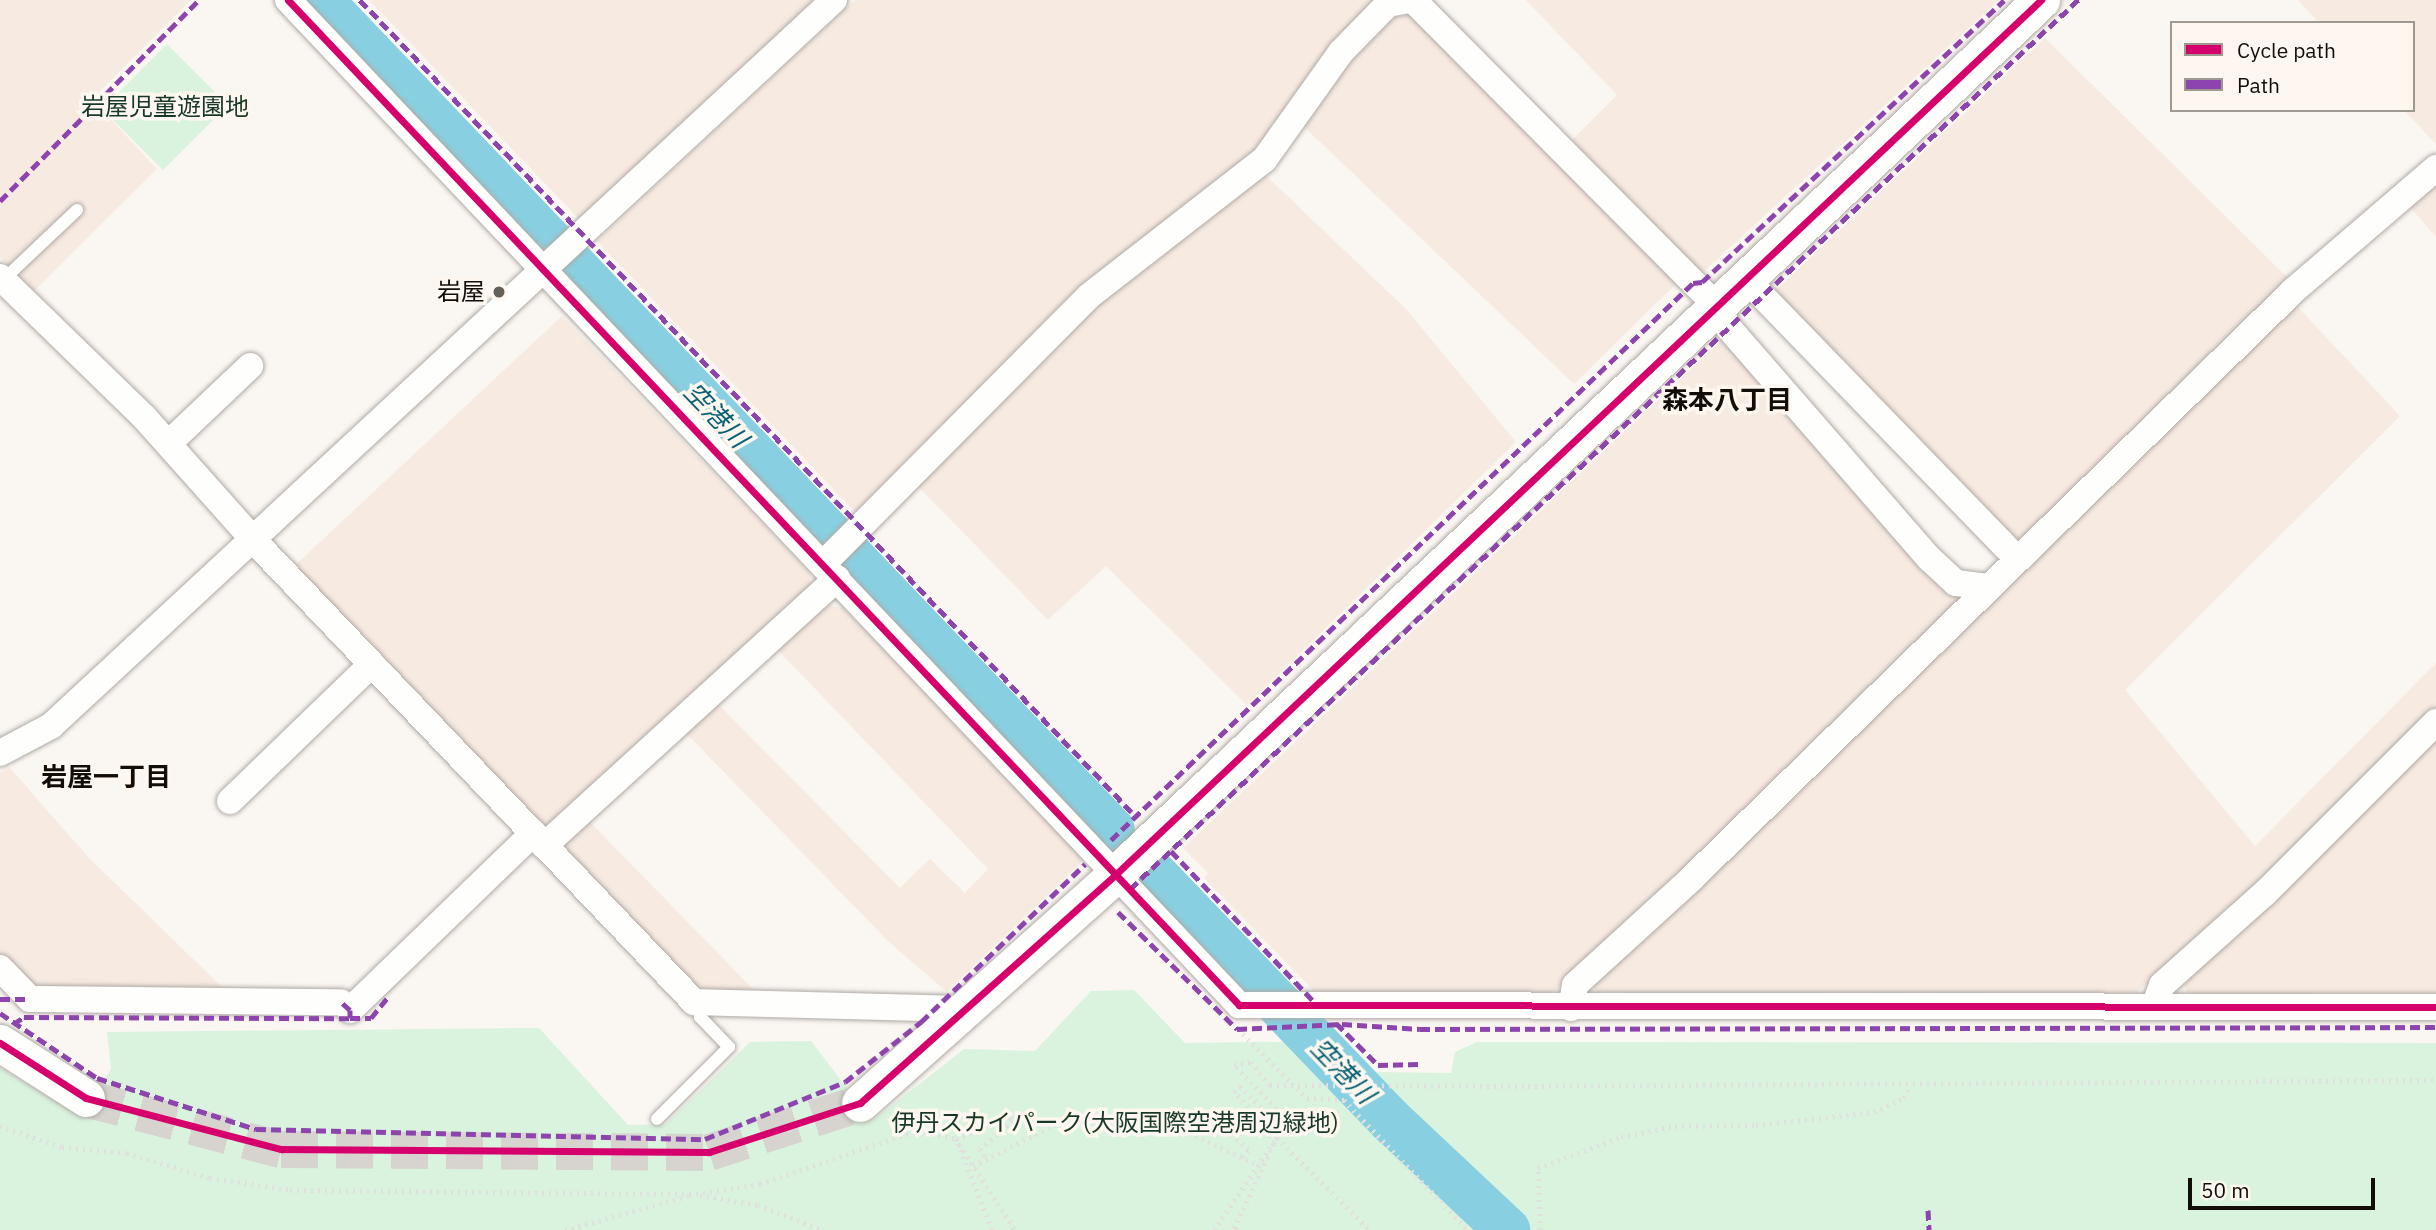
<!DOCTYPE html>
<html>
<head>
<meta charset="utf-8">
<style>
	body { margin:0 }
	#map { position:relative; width:2436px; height:1230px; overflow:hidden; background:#faf6f2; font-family:"IBM Plex Sans","Noto Sans JP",sans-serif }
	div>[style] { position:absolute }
	.industrial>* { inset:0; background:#f7eae1 }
	.green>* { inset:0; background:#d9f3de }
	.river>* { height:46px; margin:-23px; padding:0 23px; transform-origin:23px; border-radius:23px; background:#88d0e1 }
	.secondary-tunnel>* { height:37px; margin-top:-18.5px; transform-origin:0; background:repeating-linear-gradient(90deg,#d7d3cf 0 37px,transparent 0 55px) }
	.path>* { height:4.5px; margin-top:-2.25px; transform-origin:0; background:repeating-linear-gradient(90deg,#e1e0de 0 2px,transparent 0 7px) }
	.roads { filter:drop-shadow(0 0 2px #afaaa5) drop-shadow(0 0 2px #afaaa5) }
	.lane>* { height:12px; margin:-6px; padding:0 6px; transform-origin:6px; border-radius:6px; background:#fefefd }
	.street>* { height:26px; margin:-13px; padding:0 13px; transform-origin:13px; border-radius:13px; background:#fefefd }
	.secondary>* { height:37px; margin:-18.5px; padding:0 18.5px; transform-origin:18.5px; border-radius:18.5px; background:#fefefd }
	.path-bridge>* { height:4.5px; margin-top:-2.25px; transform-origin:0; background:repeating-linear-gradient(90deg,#e1e0de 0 2px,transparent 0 7px) }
	.quiet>* { height:5px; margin-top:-2.5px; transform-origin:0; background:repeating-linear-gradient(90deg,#8e44ad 0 10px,transparent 0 15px) }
	.cycleway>* { height:7px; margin:-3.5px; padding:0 3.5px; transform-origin:3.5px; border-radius:3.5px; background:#d6006c }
	.dots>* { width:19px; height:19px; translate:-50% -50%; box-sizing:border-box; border:4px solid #fdf7ef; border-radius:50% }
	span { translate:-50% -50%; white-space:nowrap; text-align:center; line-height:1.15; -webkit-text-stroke:7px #fdf7ef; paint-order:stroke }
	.park-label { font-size:24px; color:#173824 }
	.poi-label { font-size:24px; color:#120d07 }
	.right { translate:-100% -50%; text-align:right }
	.neighbourhood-label { font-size:26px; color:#120d07; font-weight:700 }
	.water-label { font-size:26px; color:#076274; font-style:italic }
	.legend { position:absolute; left:2170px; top:21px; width:245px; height:91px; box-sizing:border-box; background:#fdf7ef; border:2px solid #9f9992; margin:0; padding:9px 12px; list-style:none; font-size:21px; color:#120d07 }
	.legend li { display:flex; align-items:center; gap:14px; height:35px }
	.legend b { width:35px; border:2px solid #9f9992 }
	.scale { position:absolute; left:2188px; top:1178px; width:187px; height:32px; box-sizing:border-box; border:4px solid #120d07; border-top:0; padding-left:9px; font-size:21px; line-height:24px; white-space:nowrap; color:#120d07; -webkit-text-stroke:5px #fdf7ef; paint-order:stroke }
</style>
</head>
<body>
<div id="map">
	<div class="industrial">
		<i style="clip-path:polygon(0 0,191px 0,92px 99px,157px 169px,34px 291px,0 257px)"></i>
		<i style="clip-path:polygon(369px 0,816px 0,580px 220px)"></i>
		<i style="clip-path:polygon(855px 0,1375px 0,1261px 146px,859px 516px,597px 241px)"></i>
		<i style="clip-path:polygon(1526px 0,1999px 0,1698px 277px,1568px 144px,1617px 95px)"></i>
		<i style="clip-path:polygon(2298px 0,2436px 0,2436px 144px,2404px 110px,2413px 110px,2413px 23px,2319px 23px)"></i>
		<i style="clip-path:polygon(1410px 15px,1678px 282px,1574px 384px,1300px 123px,1387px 17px)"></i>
		<i style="clip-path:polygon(2045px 38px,2292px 282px,2021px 543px,1775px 291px)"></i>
		<i style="clip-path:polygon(1261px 171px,1406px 309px,1516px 442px,1247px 705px,1106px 566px,1048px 620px,915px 483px,1085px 312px)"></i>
		<i style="clip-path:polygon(2436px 182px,2436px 237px,2410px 207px)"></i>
		<i style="clip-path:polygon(2295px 304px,2400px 416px,2125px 690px,2255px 846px,2436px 663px,2436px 709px,2281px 862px,2136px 993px,1596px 992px,1593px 982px)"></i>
		<i style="clip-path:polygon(562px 316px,810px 573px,810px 592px,554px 827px,530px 824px,290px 570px)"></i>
		<i style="clip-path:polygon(1723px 339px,1937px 583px,1965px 594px,1691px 866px,1549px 996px,1314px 991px,1204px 878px,1208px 873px,1183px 848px)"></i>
		<i style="clip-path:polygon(823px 605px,843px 608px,1085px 859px,947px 992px,889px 942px,685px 732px,717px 703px,900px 888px,930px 859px,965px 893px,988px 869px,776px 648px)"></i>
		<i style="clip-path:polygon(2436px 736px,2436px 993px,2187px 994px,2184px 983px)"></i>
		<i style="clip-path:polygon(10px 768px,89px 858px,227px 992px,33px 994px,0 958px,0 773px)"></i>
		<i style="clip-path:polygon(589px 821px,755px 991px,693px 994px,565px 860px,567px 843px)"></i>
	</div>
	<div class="green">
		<i style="clip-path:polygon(167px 44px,228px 105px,163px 170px,102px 109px)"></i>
		<i style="clip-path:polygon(1134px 990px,1185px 1043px,1338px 1041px,1371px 1072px,1451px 1073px,1455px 1052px,1477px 1042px,2436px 1043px,2436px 1230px,0 1230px,0 1068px,82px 1117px,111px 1069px,107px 1032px,539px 1028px,628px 1125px,666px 1124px,750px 1042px,811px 1041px,872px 1121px,964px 1049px,1035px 1051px,1091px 991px)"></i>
	</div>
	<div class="river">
		<i style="left:320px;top:0;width:1147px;rotate:46.34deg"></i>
		<i style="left:1155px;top:875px;width:339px;rotate:46.2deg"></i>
		<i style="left:1390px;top:1120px;width:161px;rotate:43.2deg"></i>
	</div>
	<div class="secondary-tunnel">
		<i style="left:86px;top:1098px;width:202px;rotate:14.7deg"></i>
		<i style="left:281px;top:1149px;width:428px;rotate:0.4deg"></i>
		<i style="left:709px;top:1152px;width:159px;rotate:-18deg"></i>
	</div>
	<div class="path">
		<i style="left:1238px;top:1029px;width:98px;rotate:45deg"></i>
		<i style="left:1307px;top:1098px;width:37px;rotate:3deg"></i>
		<i style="left:1344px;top:1100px;width:180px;rotate:46.4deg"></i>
		<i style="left:1528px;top:1086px;width:908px;rotate:-0.38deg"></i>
		<i style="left:0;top:1126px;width:65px;rotate:18.7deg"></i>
		<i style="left:62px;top:1147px;width:65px;rotate:5.3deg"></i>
		<i style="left:127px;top:1153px;width:87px;rotate:16.8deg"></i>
		<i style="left:210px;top:1178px;width:81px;rotate:8.5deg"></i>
		<i style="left:290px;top:1190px;width:406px;rotate:0.6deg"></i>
		<i style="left:696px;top:1194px;width:65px;rotate:-8.9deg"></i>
		<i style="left:760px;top:1184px;width:167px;rotate:-18.9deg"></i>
		<i style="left:918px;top:1130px;width:39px;rotate:13deg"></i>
		<i style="left:956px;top:1139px;width:59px;rotate:-21.8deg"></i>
		<i style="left:1011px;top:1117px;width:4px;rotate:63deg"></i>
		<i style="left:1013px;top:1121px;width:43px;rotate:139.7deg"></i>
		<i style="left:980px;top:1149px;width:9px;rotate:54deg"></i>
		<i style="left:1277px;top:1138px;width:131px;rotate:44.7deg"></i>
		<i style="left:1242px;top:1157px;width:9px;rotate:-49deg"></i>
		<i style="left:1248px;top:1150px;width:45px;rotate:-137.7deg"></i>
		<i style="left:1215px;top:1120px;width:5px;rotate:-68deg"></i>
		<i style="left:1217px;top:1115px;width:64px;rotate:21deg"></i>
		<i style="left:1277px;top:1138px;width:63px;rotate:-133.1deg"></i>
		<i style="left:1234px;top:1092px;width:8px;rotate:-45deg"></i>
		<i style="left:1240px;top:1086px;width:49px;rotate:45deg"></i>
		<i style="left:1275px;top:1121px;width:9px;rotate:-49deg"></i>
		<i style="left:1281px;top:1114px;width:68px;rotate:-133.8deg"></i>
		<i style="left:1234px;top:1065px;width:17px;rotate:-10deg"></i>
		<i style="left:1251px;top:1062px;width:30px;rotate:50deg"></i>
		<i style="left:973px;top:1166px;width:94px;rotate:-26.6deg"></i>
		<i style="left:1057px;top:1124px;width:77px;rotate:-5.9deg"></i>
		<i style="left:1134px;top:1116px;width:37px;rotate:13deg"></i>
		<i style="left:1170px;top:1124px;width:97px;rotate:25deg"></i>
		<i style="left:700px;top:1195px;width:59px;rotate:9.8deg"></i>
		<i style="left:758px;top:1205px;width:70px;rotate:21deg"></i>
		<i style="left:565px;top:1230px;width:128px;rotate:-15.5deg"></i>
		<i style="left:992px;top:1230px;width:98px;rotate:-111.6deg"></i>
		<i style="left:956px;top:1139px;width:108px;rotate:57deg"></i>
		<i style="left:1214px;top:1230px;width:112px;rotate:-55.6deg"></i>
		<i style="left:1277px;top:1138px;width:102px;rotate:115.1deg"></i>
		<i style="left:1540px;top:1230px;width:62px;rotate:-91.8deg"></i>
		<i style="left:1538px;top:1168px;width:89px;rotate:-20.5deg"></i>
		<i style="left:1621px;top:1137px;width:55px;rotate:-11.5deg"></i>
		<i style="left:1675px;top:1126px;width:81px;rotate:-0.7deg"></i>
		<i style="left:1756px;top:1125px;width:119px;rotate:-6.3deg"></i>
		<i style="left:1874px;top:1112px;width:33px;rotate:-25deg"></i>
		<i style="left:1904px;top:1098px;width:12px;rotate:-66deg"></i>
		<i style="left:2435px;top:1230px;width:1px;rotate:-45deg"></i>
	</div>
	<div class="roads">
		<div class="lane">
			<i style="left:3px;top:280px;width:102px;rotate:-43.4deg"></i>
			<i style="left:657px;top:1119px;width:102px;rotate:-45deg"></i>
			<i style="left:729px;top:1047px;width:42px;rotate:-134deg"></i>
			<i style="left:700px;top:1017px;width:14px;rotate:-86deg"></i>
		</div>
		<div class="street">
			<i style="left:288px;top:0;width:1384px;rotate:46.58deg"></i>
			<i style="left:1239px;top:1005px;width:1197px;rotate:0.1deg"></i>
			<i style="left:1413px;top:0;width:431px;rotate:45.2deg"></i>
			<i style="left:1717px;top:306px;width:24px;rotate:62deg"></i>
			<i style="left:1728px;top:327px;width:308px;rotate:49deg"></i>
			<i style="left:1930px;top:559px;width:35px;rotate:43deg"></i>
			<i style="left:1956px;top:583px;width:34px;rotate:7deg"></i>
			<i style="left:0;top:277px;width:201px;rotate:44.2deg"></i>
			<i style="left:144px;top:417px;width:174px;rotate:48.3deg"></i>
			<i style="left:260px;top:547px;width:629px;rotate:46.35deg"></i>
			<i style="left:694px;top:1002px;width:275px;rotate:1.5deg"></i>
			<i style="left:1746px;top:279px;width:376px;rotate:45.9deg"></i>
			<i style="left:169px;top:443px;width:112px;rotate:-43.5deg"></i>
			<i style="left:824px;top:563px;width:376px;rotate:-45.2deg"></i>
			<i style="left:1089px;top:296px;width:222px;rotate:-37.9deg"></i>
			<i style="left:1264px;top:160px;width:133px;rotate:-54.5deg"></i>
			<i style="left:1341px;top:52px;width:67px;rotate:-45.6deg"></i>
			<i style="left:1388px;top:4px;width:20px;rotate:-11deg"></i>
			<i style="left:0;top:753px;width:58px;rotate:-27.9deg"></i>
			<i style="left:51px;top:726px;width:1068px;rotate:-42.84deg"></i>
			<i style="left:230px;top:801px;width:197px;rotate:-44deg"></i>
			<i style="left:544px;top:846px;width:397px;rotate:-42.4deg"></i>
			<i style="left:0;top:968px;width:43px;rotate:45.9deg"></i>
			<i style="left:30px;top:999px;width:311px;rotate:0.6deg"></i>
			<i style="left:2154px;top:1007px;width:23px;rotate:-70deg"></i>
			<i style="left:2162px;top:985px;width:138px;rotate:-41.8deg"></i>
			<i style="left:2265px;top:893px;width:242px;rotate:-45deg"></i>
			<i style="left:1571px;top:1008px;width:23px;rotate:-80deg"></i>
			<i style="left:1575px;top:985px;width:159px;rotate:-42.4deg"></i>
			<i style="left:1692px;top:878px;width:840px;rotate:-44.32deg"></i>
			<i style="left:2293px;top:291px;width:189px;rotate:-40.7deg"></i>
			<i style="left:350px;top:1010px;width:255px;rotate:-44deg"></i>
		</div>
		<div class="secondary">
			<i style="left:0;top:1043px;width:102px;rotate:32.6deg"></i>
			<i style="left:860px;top:1103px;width:343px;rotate:-41.8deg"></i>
			<i style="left:1116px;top:874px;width:1273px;rotate:-43.38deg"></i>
		</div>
	</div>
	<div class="path-bridge">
		<i style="left:1270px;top:1085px;width:258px;rotate:0.2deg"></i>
	</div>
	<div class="quiet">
		<i style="left:360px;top:0;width:1127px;rotate:46.47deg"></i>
		<i style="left:0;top:201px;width:283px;rotate:-45.3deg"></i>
		<i style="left:1111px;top:840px;width:806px;rotate:-43.74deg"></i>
		<i style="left:1693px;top:283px;width:9px;rotate:-6deg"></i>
		<i style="left:1702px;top:282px;width:413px;rotate:-43deg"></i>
		<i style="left:1171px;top:851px;width:214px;rotate:46.5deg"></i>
		<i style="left:1130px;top:889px;width:1300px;rotate:-43.16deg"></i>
		<i style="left:1118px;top:912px;width:167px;rotate:44.5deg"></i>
		<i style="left:1237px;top:1029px;width:105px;rotate:-2.7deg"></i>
		<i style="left:1342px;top:1024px;width:78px;rotate:3.7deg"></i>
		<i style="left:1420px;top:1029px;width:1016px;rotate:-0.11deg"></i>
		<i style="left:0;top:999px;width:30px"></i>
		<i style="left:0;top:1013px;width:117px;rotate:33.8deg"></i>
		<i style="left:97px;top:1078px;width:167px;rotate:17.8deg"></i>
		<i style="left:256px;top:1129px;width:449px;rotate:1.3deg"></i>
		<i style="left:705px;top:1139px;width:151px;rotate:-22.2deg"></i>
		<i style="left:845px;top:1082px;width:97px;rotate:-38.3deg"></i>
		<i style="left:921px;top:1022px;width:228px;rotate:-43.9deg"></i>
		<i style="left:350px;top:1018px;width:21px"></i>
		<i style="left:371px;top:1018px;width:26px;rotate:-51deg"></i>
		<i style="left:1336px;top:1023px;width:59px;rotate:45deg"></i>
		<i style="left:1378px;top:1065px;width:41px;rotate:-1.4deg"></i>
		<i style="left:13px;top:1024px;width:13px;rotate:-32deg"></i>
		<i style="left:24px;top:1017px;width:326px;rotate:0.2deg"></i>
		<i style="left:350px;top:1018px;width:8px;rotate:-90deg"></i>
		<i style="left:350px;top:1010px;width:12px;rotate:-138deg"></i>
		<i style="left:1928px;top:1210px;width:20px;rotate:87deg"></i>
	</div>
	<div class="cycleway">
		<i style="left:288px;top:0;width:1384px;rotate:46.58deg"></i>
		<i style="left:1239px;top:1005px;width:1197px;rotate:0.1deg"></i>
		<i style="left:0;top:1043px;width:102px;rotate:32.6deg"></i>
		<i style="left:86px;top:1098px;width:202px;rotate:14.7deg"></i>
		<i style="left:281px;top:1149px;width:428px;rotate:0.4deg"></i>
		<i style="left:709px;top:1152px;width:159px;rotate:-18deg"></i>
		<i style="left:860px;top:1103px;width:343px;rotate:-41.8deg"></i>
		<i style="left:1116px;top:874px;width:1273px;rotate:-43.38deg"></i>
	</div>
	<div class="dots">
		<i style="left:499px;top:292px;background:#635f59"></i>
	</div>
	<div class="park-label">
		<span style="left:165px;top:107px">岩屋児童遊園地</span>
		<span style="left:1115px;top:1123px">伊丹スカイパーク(大阪国際空港周辺緑地)</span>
	</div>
	<div class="poi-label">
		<span class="right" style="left:485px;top:292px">岩屋</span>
	</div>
	<div class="neighbourhood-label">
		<span style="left:1727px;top:400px">森本八丁目</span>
		<span style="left:106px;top:777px">岩屋一丁目</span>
	</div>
	<div class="water-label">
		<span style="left:716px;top:415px;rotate:46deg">空港川</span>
		<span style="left:1343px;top:1071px;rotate:46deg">空港川</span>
	</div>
	<ul class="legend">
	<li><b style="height:9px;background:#d6006c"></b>Cycle path</li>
	<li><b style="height:9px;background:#8e44ad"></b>Path</li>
	</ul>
	<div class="scale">50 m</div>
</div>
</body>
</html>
